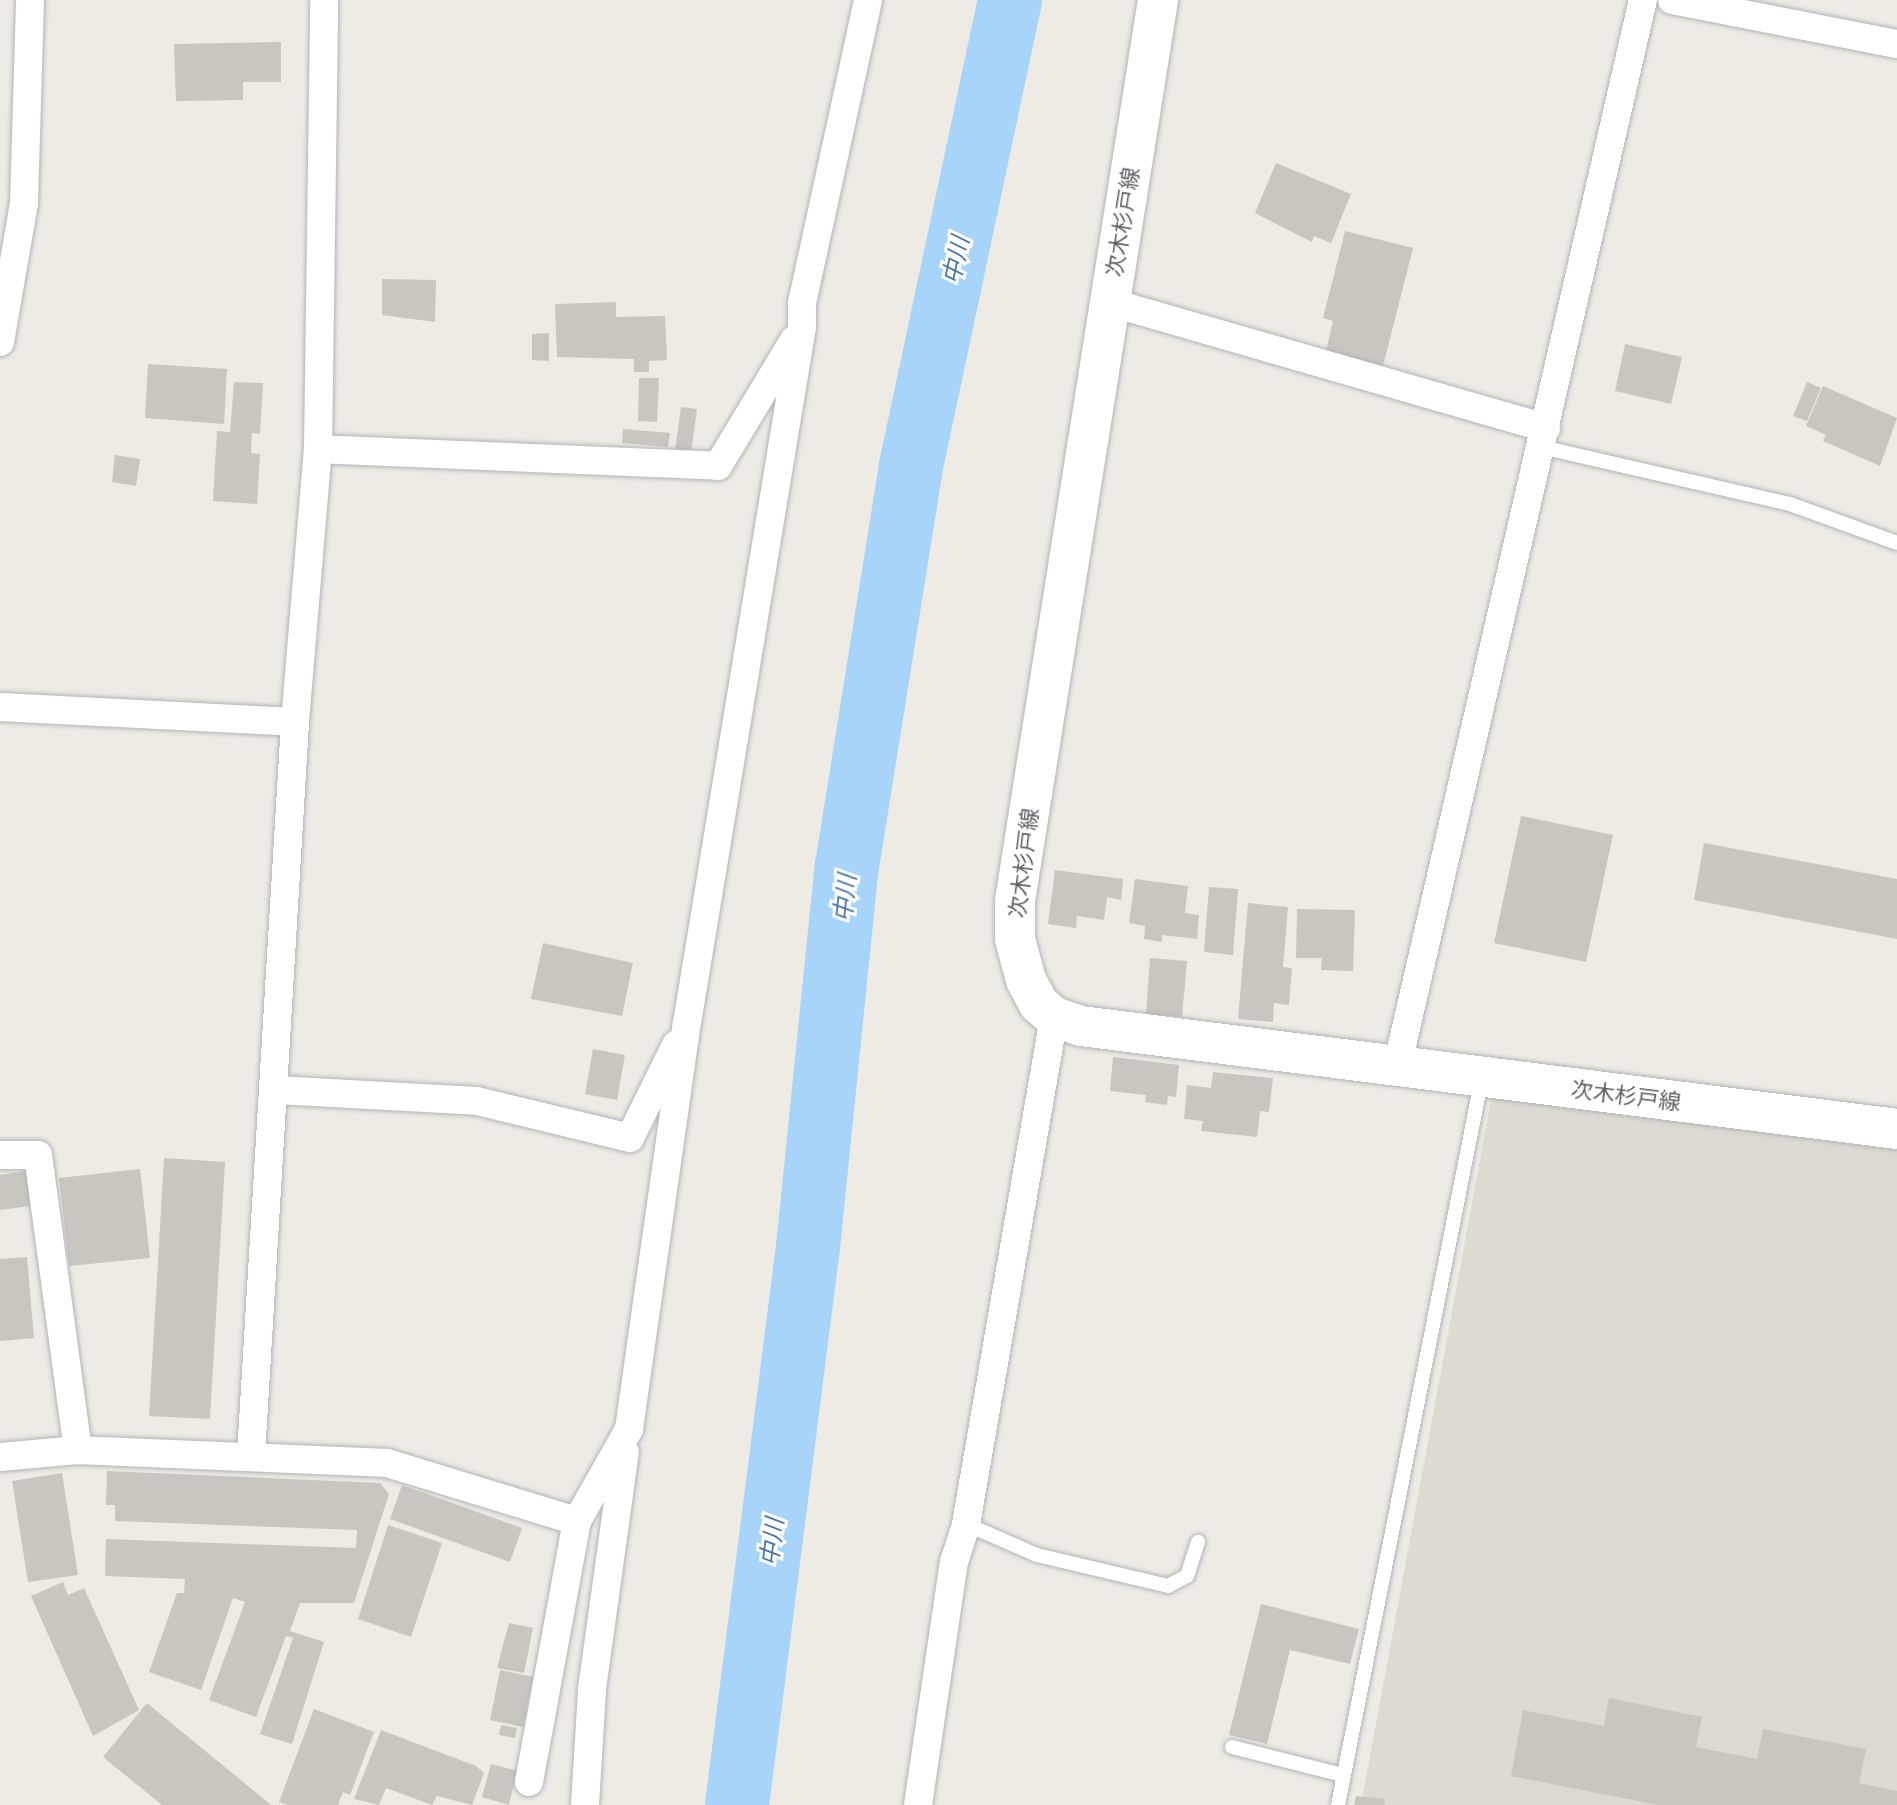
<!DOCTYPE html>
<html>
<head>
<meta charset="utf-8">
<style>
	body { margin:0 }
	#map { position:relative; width:1897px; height:1805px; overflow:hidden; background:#edebe4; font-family:"Noto Sans","Noto Sans JP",sans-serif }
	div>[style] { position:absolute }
	.education>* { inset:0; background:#dddad2 }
	.river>* { height:64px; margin:-32px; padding:0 32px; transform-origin:32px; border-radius:32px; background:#a9d4f9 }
	.building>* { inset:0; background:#c9c6c0 }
	.roads { filter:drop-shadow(0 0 2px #b1b4b8) drop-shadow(0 0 2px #b1b4b8) }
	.lane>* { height:14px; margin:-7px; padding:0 7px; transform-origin:7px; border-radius:7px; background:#fff }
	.street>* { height:28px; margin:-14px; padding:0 14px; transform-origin:14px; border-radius:14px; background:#fff }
	.secondary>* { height:40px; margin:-20px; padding:0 20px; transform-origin:20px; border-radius:20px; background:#fff }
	span { translate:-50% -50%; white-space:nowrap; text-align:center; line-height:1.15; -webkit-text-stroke:6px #fff; paint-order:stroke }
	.street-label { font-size:22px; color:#5c5f63 }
	.water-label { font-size:24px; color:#4774a9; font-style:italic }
</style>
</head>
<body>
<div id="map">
	<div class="education">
		<i style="clip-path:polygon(1492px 1095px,1897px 1150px,1897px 1805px,1361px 1805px)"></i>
	</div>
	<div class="river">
		<i style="left:737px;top:1805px;width:562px;rotate:-82.75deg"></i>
		<i style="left:808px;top:1247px;width:383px;rotate:-84.2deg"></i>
		<i style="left:847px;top:866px;width:405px;rotate:-80.9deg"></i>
		<i style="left:911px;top:466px;width:476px;rotate:-78deg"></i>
	</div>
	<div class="building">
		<i style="clip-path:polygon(281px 42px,281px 82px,243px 82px,243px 100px,176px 101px,174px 44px)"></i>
		<i style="clip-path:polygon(1276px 163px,1351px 194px,1331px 243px,1314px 236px,1312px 242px,1255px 213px)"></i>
		<i style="clip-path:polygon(1345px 231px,1413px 248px,1383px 366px,1326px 351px,1333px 321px,1323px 318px)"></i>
		<i style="clip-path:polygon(382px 279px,436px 280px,435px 322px,382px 315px)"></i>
		<i style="clip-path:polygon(616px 302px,616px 317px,665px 316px,667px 360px,649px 361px,649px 372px,634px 372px,634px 359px,557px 357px,555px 304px)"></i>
		<i style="clip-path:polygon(549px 333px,549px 361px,532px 360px,532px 334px)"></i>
		<i style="clip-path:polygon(1625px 344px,1682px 357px,1671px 404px,1615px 391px)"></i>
		<i style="clip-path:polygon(148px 364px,227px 369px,224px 424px,145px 418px)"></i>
		<i style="clip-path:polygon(639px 378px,659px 378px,657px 422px,638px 421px)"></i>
		<i style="clip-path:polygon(234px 382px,263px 383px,260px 434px,252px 433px,251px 453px,260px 454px,257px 504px,213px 501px,217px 431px,230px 432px)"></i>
		<i style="clip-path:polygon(1807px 382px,1821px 388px,1807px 421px,1793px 416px)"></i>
		<i style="clip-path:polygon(1823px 386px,1897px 418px,1880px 466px,1823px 441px,1826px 435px,1806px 426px)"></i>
		<i style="clip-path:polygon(681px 407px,697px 409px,691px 453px,675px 450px)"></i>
		<i style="clip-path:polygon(623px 429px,670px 433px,668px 447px,622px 443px)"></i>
		<i style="clip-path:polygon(115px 455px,140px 459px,136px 486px,112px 482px)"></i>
		<i style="clip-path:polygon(1521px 816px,1613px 835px,1586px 962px,1494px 943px)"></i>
		<i style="clip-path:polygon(1704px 843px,1897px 879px,1897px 939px,1694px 900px)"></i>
		<i style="clip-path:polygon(1055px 870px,1123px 879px,1121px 900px,1107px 897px,1104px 920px,1077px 916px,1076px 928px,1048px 924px)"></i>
		<i style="clip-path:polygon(1135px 879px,1188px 886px,1185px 913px,1199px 915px,1197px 939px,1162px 935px,1162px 942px,1144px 939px,1145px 926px,1129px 923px)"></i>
		<i style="clip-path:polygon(1209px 887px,1238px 889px,1233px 955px,1204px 952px)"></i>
		<i style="clip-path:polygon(1248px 903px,1288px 907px,1283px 967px,1292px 968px,1289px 1005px,1274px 1003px,1273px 1022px,1238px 1019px)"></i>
		<i style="clip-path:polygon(1297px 909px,1355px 910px,1353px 971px,1321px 970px,1322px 958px,1296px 958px)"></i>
		<i style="clip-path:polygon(543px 943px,633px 963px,622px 1016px,531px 999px)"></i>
		<i style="clip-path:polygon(1150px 958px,1187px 961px,1182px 1017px,1146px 1014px)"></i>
		<i style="clip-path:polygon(593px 1049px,625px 1055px,617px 1100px,585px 1094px)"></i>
		<i style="clip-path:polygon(1113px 1057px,1179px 1065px,1176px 1097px,1168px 1096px,1167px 1105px,1145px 1102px,1146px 1095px,1110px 1091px)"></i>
		<i style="clip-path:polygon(1213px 1072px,1273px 1078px,1269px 1112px,1260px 1111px,1257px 1137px,1201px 1131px,1203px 1121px,1184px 1119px,1187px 1085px,1211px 1088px)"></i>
		<i style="clip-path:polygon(164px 1158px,225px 1162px,210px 1419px,149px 1416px)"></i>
		<i style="clip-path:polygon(140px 1169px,150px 1258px,69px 1266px,59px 1178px)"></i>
		<i style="clip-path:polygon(26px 1171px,30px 1206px,0 1210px,0 1175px)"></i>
		<i style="clip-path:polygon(27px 1257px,34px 1338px,0 1341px,0 1259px)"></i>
		<i style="clip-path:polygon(107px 1471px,380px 1483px,389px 1494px,354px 1603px,300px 1603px,290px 1631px,324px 1642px,292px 1744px,260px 1734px,293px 1638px,286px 1636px,256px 1717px,209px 1700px,245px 1602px,233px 1598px,201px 1690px,149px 1672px,177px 1593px,184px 1593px,185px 1579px,105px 1576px,106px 1539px,356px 1548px,357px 1530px,115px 1521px,115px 1505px,106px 1505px)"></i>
		<i style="clip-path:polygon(62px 1473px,78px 1575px,28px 1582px,12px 1481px)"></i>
		<i style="clip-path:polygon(402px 1485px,522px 1528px,510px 1562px,390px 1519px)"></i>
		<i style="clip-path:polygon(388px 1525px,442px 1543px,411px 1637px,358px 1619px)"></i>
		<i style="clip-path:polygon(63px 1582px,68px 1595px,84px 1588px,139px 1710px,93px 1736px,31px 1596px)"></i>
		<i style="clip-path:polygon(1261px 1604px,1359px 1629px,1350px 1664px,1290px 1650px,1267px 1744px,1229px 1735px)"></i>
		<i style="clip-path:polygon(509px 1623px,533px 1628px,524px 1673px,497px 1668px)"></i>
		<i style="clip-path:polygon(500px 1670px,533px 1677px,523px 1727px,490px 1720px)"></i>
		<i style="clip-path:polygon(1609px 1698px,1702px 1717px,1696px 1747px,1757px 1759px,1763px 1729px,1866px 1749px,1859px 1783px,1897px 1791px,1897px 1805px,1658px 1805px,1511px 1776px,1523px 1710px,1604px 1726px)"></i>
		<i style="clip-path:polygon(147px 1703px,271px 1805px,162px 1805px,103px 1757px)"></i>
		<i style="clip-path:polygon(314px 1709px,374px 1732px,350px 1795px,343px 1792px,338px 1805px,288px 1805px,279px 1802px)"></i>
		<i style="clip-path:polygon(501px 1725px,517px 1728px,515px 1738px,499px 1735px)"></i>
		<i style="clip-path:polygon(381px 1730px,476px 1766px,484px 1773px,472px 1805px,437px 1796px,432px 1805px,386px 1788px,379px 1805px,354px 1799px)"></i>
		<i style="clip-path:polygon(491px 1764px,517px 1771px,509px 1805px,482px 1797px)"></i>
		<i style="clip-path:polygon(1356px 1796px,1385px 1799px,1384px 1805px,1354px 1805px)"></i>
	</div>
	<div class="roads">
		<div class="lane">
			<i style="left:1541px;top:447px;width:255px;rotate:12.9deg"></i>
			<i style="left:1790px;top:504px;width:114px;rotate:20deg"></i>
			<i style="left:966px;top:1524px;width:77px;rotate:23.6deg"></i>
			<i style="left:1037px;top:1555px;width:135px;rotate:13.3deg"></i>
			<i style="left:1168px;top:1586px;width:21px;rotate:-28deg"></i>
			<i style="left:1187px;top:1576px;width:36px;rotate:-72deg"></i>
			<i style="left:1232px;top:1747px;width:114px;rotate:14.2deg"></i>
			<i style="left:1338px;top:1805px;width:742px;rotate:-78.81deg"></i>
		</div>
		<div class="street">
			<i style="left:1672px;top:0;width:229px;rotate:11.1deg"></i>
			<i style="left:1109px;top:302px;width:455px;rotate:16.1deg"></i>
			<i style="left:0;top:342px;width:141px;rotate:-80.2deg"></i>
			<i style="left:24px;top:203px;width:203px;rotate:-88.3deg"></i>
			<i style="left:318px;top:449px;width:400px;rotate:2.4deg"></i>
			<i style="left:718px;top:466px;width:147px;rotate:-58.9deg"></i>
			<i style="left:0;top:707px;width:295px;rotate:2.9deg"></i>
			<i style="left:1397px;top:1067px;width:1095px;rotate:-77.02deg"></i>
			<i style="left:276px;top:1090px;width:201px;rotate:3.1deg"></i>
			<i style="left:477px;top:1101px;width:157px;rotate:13.6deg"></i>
			<i style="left:630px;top:1138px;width:104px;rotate:-63.7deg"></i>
			<i style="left:0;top:1155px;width:38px"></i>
			<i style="left:38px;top:1155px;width:298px;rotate:82.3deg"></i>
			<i style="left:251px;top:1455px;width:734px;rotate:-86.56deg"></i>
			<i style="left:295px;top:722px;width:274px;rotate:-85.2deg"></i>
			<i style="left:318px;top:449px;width:449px;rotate:-89.2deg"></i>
			<i style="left:0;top:1457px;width:78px;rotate:-5.1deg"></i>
			<i style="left:78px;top:1450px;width:309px;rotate:2.4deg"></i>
			<i style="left:387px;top:1463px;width:199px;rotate:17deg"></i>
			<i style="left:529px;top:1782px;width:265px;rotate:-79.6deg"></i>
			<i style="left:577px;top:1521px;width:106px;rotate:-60.5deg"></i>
			<i style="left:629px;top:1429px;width:410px;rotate:-81.9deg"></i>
			<i style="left:687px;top:1023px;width:705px;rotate:-80.62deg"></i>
			<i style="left:802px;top:327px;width:24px;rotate:-90deg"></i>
			<i style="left:802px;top:303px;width:310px;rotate:-77.7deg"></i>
			<i style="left:585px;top:1805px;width:116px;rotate:-86.5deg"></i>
			<i style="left:592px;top:1689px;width:239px;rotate:-82.1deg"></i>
			<i style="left:918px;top:1805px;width:246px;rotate:-81.6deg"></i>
			<i style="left:954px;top:1562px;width:40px;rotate:-72deg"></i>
			<i style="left:966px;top:1524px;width:515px;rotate:-80.15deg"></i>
		</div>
		<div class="secondary">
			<i style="left:1158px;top:0;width:912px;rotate:99.02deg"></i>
			<i style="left:1015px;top:901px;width:38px;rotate:90deg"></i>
			<i style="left:1015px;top:939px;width:42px;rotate:75deg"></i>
			<i style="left:1026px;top:980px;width:27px;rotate:62deg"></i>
			<i style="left:1039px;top:1004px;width:20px;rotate:41deg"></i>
			<i style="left:1054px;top:1017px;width:28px;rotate:18deg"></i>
			<i style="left:1081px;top:1026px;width:822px;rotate:7.19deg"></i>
		</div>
	</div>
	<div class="street-label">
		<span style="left:1122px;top:222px;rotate:-81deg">次木杉戸線</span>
		<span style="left:1023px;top:863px;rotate:-83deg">次木杉戸線</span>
		<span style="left:1626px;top:1095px;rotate:7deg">次木杉戸線</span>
	</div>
	<div class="water-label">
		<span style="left:955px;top:260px;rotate:-78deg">中川</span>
		<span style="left:844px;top:898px;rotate:-84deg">中川</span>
		<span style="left:771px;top:1542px;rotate:-83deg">中川</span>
	</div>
</div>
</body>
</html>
